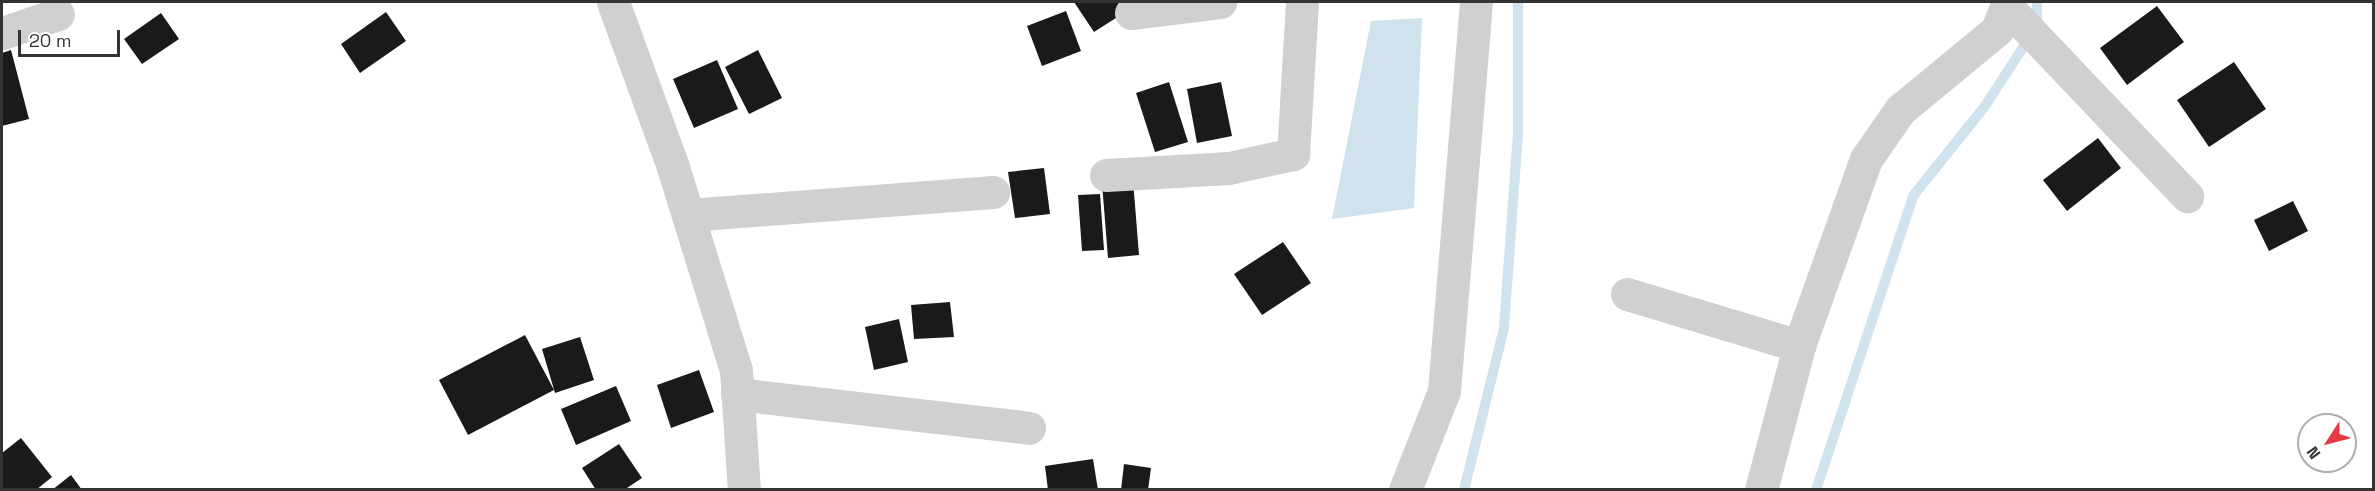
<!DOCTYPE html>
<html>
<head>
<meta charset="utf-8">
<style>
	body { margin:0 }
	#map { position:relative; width:2375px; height:491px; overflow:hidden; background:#fff; font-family:"Space Grotesk",sans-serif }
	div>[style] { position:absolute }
	.water>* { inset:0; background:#cfe2ee }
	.stream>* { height:10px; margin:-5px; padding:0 5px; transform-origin:5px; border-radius:5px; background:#cfe2ee }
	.building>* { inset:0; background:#1a1a1a }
	.minor>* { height:33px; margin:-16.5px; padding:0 16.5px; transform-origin:16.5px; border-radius:16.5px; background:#d0d0d0 }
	span { translate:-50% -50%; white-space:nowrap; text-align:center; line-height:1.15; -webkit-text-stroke:6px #fff; paint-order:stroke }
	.frame { position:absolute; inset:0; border:3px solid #333; pointer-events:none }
	.north { position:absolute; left:2297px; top:413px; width:60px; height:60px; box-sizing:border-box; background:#fff; border:2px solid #adadad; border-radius:50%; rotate:234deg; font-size:16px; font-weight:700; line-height:24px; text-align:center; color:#333 }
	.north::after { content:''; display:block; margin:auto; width:21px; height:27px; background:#e63946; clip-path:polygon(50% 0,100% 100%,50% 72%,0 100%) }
	.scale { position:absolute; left:18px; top:30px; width:102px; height:27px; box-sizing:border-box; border:3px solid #333; border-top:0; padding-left:8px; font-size:18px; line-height:21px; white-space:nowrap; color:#333; -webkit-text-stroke:4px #fff; paint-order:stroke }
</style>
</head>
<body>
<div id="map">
	<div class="water">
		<i style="clip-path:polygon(1422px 18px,1414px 208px,1332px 219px,1371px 21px)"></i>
	</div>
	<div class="stream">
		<i style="left:1464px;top:490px;width:167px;rotate:-76.1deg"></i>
		<i style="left:1504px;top:328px;width:194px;rotate:-85.9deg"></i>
		<i style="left:1518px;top:135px;width:133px;rotate:-90deg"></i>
		<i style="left:1816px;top:490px;width:310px;rotate:-71.7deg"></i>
		<i style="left:1913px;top:196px;width:115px;rotate:-51.3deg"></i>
		<i style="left:1985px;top:106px;width:95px;rotate:-57deg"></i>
		<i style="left:2037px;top:26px;width:24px;rotate:-90deg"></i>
	</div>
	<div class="building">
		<i style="clip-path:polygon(1074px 2px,1141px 2px,1094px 32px)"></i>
		<i style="clip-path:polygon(2157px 6px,2184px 42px,2127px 85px,2100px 48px)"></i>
		<i style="clip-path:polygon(1066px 11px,1081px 51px,1042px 66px,1027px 26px)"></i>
		<i style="clip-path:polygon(386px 12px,406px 41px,360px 73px,341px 44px)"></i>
		<i style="clip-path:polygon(161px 13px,179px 39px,142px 64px,124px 39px)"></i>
		<i style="clip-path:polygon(11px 50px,29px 119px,2px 126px,2px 53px)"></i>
		<i style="clip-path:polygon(758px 50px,782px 98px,749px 114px,725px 67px)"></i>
		<i style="clip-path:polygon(717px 60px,738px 109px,694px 128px,673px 79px)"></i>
		<i style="clip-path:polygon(2234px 62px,2266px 109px,2209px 147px,2177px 100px)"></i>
		<i style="clip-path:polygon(1169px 82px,1188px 142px,1155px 152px,1136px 93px)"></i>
		<i style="clip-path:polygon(1221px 82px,1232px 136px,1197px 143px,1187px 89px)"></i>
		<i style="clip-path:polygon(2098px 138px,2121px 168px,2067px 211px,2043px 180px)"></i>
		<i style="clip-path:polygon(1044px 168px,1050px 214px,1015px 218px,1008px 172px)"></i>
		<i style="clip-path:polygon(1133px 180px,1139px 255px,1108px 258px,1102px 183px)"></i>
		<i style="clip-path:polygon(1100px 194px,1104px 250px,1082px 251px,1078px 195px)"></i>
		<i style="clip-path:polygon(2293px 201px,2308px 231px,2269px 251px,2254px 220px)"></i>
		<i style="clip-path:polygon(1283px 242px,1311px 283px,1262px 315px,1234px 274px)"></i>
		<i style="clip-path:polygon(950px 302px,954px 337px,914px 339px,911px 305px)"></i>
		<i style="clip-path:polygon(899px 319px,908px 362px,874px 370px,865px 327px)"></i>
		<i style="clip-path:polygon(525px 335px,554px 390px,468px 435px,439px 380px)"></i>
		<i style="clip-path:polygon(580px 337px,594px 380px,555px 393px,542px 349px)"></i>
		<i style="clip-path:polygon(699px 370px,714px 412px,671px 428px,657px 385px)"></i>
		<i style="clip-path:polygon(616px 386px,631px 421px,576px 445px,561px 409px)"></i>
		<i style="clip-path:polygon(21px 438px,52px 477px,36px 490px,2px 490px,2px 453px)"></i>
		<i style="clip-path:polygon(619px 444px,642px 478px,624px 490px,596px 490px,582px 468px)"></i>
		<i style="clip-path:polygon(1093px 459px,1098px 490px,1048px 490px,1045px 466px)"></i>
		<i style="clip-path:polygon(1124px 464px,1151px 468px,1148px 490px,1121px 490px)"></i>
		<i style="clip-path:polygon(71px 475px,82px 490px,52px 490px)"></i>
	</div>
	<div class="minor">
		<i style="left:613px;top:2px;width:176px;rotate:70deg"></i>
		<i style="left:673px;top:167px;width:213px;rotate:72.8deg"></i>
		<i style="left:736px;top:370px;width:120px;rotate:86.2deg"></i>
		<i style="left:2008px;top:8px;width:260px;rotate:46.4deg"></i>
		<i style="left:1131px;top:13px;width:90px;rotate:-7deg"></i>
		<i style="left:2px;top:33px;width:59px;rotate:-18.7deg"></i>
		<i style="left:1106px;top:175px;width:123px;rotate:-3.3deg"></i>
		<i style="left:1229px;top:168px;width:66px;rotate:-12.3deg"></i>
		<i style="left:1293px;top:154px;width:152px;rotate:-86.6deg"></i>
		<i style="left:688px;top:215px;width:306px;rotate:-4.3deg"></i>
		<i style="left:1627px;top:294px;width:180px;rotate:16.8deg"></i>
		<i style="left:737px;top:394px;width:294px;rotate:6.6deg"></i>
		<i style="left:1405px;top:490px;width:106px;rotate:-68.5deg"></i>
		<i style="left:1444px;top:391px;width:390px;rotate:-85.3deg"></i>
		<i style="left:1761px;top:490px;width:149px;rotate:-75.2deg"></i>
		<i style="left:1799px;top:346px;width:199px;rotate:-70.3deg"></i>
		<i style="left:1866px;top:159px;width:60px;rotate:-55.2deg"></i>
		<i style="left:1900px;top:110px;width:126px;rotate:-39.5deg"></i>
		<i style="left:1997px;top:30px;width:30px;rotate:-69deg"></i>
	</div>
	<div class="frame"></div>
	<div class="north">N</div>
	<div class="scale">20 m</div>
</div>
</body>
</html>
